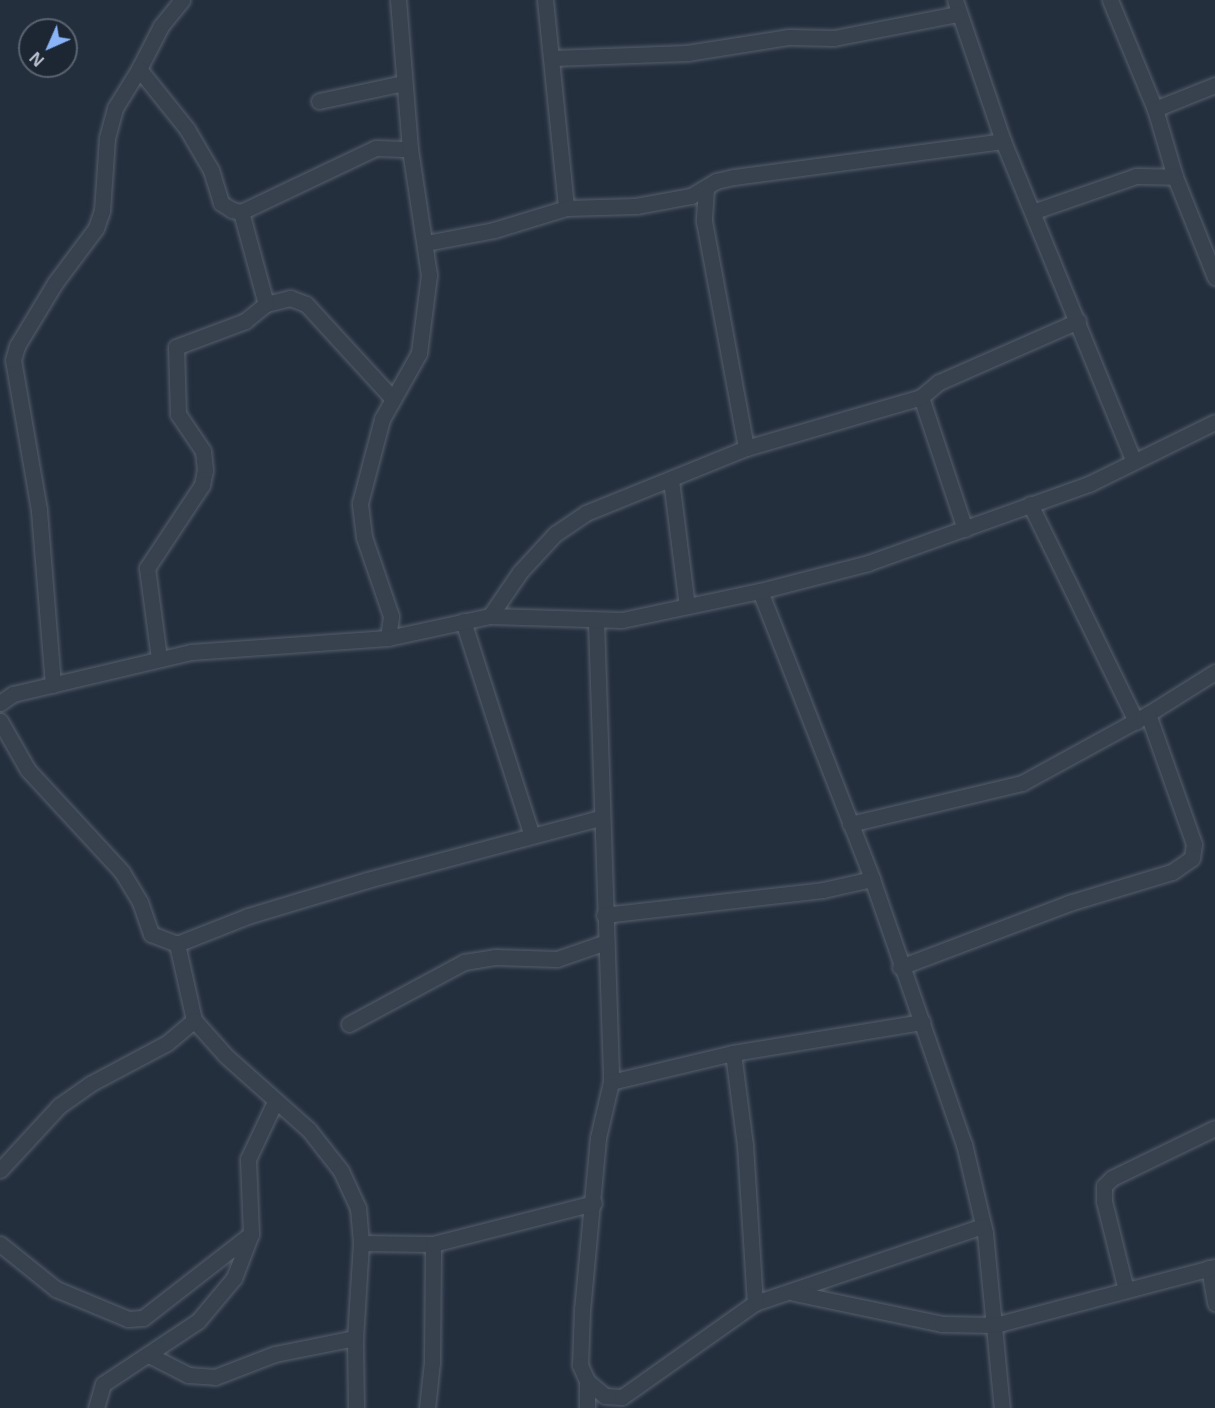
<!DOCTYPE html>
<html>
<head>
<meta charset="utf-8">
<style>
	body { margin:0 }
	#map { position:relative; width:1215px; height:1408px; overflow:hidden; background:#242f3e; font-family:"Open Sans",sans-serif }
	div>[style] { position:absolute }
	.roads { filter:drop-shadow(0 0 2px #565f6c) drop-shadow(0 0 2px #565f6c) }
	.minor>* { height:15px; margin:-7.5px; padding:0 7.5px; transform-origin:7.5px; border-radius:7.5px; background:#38414e }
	span { translate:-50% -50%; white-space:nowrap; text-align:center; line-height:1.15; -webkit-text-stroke:5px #1d2633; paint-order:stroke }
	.north { position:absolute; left:18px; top:18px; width:60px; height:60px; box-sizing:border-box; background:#1d2633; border:2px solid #59626f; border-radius:50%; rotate:225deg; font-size:16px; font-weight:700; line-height:24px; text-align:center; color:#b4bcc9 }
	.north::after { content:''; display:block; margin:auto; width:21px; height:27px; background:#8ab4f8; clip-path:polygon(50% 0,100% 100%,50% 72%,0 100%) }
</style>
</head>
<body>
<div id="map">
	<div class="roads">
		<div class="minor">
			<i style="left:182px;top:0;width:33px;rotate:129deg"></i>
			<i style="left:161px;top:26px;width:48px;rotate:117.1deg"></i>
			<i style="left:139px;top:69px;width:77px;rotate:51.3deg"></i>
			<i style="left:187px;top:129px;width:48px;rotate:59.7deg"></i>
			<i style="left:211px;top:170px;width:34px;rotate:73deg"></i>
			<i style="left:221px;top:203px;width:13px;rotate:32deg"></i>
			<i style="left:232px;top:210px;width:9px;rotate:13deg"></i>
			<i style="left:241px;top:212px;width:149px;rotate:-25.4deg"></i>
			<i style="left:376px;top:148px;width:34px;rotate:2deg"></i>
			<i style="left:545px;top:0;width:209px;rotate:84.2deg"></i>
			<i style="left:955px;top:0;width:149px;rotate:71.2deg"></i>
			<i style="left:1003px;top:141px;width:344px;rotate:67.8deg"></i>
			<i style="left:1110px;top:0;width:118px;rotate:67.6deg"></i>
			<i style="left:1155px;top:109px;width:71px;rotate:73.6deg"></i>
			<i style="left:1175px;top:177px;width:108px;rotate:68.2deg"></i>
			<i style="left:553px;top:58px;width:134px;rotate:-2.1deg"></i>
			<i style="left:687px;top:53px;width:102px;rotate:-9deg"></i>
			<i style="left:788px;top:37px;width:46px;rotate:1.2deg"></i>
			<i style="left:834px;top:38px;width:125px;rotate:-11deg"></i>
			<i style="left:319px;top:101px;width:87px;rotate:-12deg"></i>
			<i style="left:1155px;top:109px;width:65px;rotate:-21.8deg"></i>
			<i style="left:706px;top:189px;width:32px;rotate:94deg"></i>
			<i style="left:704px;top:221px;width:231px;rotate:79.5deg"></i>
			<i style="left:1035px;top:211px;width:107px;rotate:-19.1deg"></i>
			<i style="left:1136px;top:176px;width:39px;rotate:1deg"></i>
			<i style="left:426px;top:243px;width:69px;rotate:-10.8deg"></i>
			<i style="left:494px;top:230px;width:75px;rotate:-17deg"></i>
			<i style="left:566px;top:208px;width:70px;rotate:-1.6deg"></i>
			<i style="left:636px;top:206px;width:56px;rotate:-10.3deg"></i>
			<i style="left:691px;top:196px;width:29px;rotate:-31deg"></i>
			<i style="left:716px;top:181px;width:18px;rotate:-13deg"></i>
			<i style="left:734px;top:177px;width:271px;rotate:-7.6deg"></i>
			<i style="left:266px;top:304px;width:25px;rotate:-14deg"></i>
			<i style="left:290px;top:298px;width:17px;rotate:21deg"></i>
			<i style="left:306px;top:304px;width:129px;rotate:47.5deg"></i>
			<i style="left:921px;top:397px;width:139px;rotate:71.6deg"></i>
			<i style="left:671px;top:480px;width:127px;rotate:82.8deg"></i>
			<i style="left:1030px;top:504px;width:242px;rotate:64deg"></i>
			<i style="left:760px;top:591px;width:309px;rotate:68.7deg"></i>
			<i style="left:872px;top:879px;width:281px;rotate:70.9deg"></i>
			<i style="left:964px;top:1144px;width:91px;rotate:76.7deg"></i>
			<i style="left:985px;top:1233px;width:176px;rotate:84.5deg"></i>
			<i style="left:490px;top:616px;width:53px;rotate:-55.7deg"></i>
			<i style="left:520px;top:572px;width:52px;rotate:-47.4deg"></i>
			<i style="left:555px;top:534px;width:37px;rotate:-34deg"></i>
			<i style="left:586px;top:513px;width:173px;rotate:-22.1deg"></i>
			<i style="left:746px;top:448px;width:182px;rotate:-16.2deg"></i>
			<i style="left:921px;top:397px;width:23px;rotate:-40deg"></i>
			<i style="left:939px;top:382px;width:152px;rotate:-23.7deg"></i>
			<i style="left:463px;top:621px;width:223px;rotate:72.2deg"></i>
			<i style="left:596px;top:622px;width:460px;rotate:88.1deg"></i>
			<i style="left:611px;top:1082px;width:57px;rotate:103.1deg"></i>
			<i style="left:598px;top:1138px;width:172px;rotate:95.3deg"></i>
			<i style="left:582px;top:1309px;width:56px;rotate:92deg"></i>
			<i style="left:580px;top:1365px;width:17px;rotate:66deg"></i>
			<i style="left:587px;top:1381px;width:23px;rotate:40deg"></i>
			<i style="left:605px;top:1396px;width:17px;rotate:3deg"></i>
			<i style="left:622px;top:1397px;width:163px;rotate:-35.3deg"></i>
			<i style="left:755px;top:1303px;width:241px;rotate:-18.7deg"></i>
			<i style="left:388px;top:638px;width:22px;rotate:-82deg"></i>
			<i style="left:391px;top:616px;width:83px;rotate:-108.9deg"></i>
			<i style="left:364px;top:537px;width:34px;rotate:-97deg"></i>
			<i style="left:360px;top:503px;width:87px;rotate:-75.3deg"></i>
			<i style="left:382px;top:419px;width:76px;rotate:-60.7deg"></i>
			<i style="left:419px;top:353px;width:79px;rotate:-82.7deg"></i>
			<i style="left:429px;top:275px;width:127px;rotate:-98.6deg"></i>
			<i style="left:410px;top:149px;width:149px;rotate:-94.6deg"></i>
			<i style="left:159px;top:658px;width:91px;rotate:-97.6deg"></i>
			<i style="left:147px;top:568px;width:100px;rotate:-56.5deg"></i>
			<i style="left:202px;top:485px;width:15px;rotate:-79deg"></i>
			<i style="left:205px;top:470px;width:19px;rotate:-96deg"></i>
			<i style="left:203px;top:451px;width:45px;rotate:-124deg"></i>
			<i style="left:178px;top:414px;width:67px;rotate:-91.7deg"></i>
			<i style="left:176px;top:347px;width:74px;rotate:-20.6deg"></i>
			<i style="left:245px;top:321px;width:27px;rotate:-39deg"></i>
			<i style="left:266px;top:304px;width:95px;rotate:-105.2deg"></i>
			<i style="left:53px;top:685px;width:176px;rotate:-94.6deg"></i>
			<i style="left:39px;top:510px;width:152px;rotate:-99.8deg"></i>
			<i style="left:13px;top:360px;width:15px;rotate:-74deg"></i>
			<i style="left:17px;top:346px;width:74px;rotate:-58.9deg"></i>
			<i style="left:55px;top:283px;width:69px;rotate:-53.3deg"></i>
			<i style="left:96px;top:228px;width:18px;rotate:-71deg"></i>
			<i style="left:102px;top:211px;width:73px;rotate:-86.1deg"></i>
			<i style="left:107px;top:138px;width:31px;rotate:-75deg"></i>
			<i style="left:115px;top:108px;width:46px;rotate:-58.4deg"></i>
			<i style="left:0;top:703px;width:16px;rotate:-35deg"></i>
			<i style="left:13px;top:694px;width:183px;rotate:-13.3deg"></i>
			<i style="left:191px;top:652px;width:197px;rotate:-4.1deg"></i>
			<i style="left:388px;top:638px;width:104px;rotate:-12.2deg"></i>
			<i style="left:490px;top:616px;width:132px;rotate:1.7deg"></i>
			<i style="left:622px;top:620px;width:141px;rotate:-11.9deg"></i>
			<i style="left:760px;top:591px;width:112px;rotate:-14.5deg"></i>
			<i style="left:868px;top:563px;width:235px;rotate:-19.7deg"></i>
			<i style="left:1089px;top:484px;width:140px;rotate:-26.2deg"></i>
			<i style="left:0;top:721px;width:56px;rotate:60.3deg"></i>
			<i style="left:28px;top:770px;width:139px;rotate:47.3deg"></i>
			<i style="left:122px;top:872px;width:35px;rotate:59deg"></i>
			<i style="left:140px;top:902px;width:34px;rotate:71deg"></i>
			<i style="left:151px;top:934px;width:28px;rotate:21deg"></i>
			<i style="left:177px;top:944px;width:76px;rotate:-21.5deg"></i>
			<i style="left:248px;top:916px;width:124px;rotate:-16.8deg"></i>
			<i style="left:367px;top:880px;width:241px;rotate:-14.9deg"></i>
			<i style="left:850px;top:824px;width:177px;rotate:-13.4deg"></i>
			<i style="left:1022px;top:783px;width:144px;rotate:-28.7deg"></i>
			<i style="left:1148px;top:714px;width:79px;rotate:-32.1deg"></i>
			<i style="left:604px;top:915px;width:220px;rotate:-6.5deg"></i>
			<i style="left:823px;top:890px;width:50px;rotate:-12.7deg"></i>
			<i style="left:177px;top:944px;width:78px;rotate:77.4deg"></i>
			<i style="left:194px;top:1020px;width:48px;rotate:48.4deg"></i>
			<i style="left:226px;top:1056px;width:111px;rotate:41.7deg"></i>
			<i style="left:309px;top:1130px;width:52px;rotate:52deg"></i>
			<i style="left:341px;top:1171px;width:41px;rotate:65.3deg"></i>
			<i style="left:358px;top:1208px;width:35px;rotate:85deg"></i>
			<i style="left:361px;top:1243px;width:95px;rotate:93.6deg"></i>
			<i style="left:355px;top:1338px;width:70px;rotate:89.2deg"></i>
			<i style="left:900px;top:967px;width:181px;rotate:-20.7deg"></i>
			<i style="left:1069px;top:903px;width:108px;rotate:-16.8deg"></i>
			<i style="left:1172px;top:872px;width:24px;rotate:-35deg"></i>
			<i style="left:1192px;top:858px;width:14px;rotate:-82deg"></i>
			<i style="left:1194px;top:844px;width:138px;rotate:-109.5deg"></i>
			<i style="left:349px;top:1024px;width:131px;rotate:-28.3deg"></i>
			<i style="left:464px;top:962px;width:31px;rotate:-9deg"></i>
			<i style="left:495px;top:957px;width:62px;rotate:1.8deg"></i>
			<i style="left:557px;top:959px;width:52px;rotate:-19.1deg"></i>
			<i style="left:733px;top:1053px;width:192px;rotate:-9.3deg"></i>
			<i style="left:611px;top:1082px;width:125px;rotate:-13.4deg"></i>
			<i style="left:733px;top:1053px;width:93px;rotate:82.6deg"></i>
			<i style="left:745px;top:1145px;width:158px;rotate:86.4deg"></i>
			<i style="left:0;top:1170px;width:87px;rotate:-47.3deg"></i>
			<i style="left:59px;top:1106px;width:38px;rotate:-35deg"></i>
			<i style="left:90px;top:1084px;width:87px;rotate:-28deg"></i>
			<i style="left:167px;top:1043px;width:35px;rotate:-40deg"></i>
			<i style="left:361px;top:1243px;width:72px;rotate:0.8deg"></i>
			<i style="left:433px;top:1244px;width:166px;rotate:-14.3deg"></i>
			<i style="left:0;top:1244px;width:72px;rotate:38.8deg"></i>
			<i style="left:56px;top:1289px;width:78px;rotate:22.6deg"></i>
			<i style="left:128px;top:1319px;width:15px;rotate:-4deg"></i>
			<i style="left:143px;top:1318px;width:137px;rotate:-37.9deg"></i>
			<i style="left:1209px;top:1268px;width:36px;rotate:80deg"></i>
			<i style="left:1126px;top:1290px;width:92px;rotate:-103.9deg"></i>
			<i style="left:1104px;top:1201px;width:15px;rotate:-90deg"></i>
			<i style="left:1104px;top:1186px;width:11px;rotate:-45deg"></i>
			<i style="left:1112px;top:1178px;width:114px;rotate:-25.9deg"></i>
			<i style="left:794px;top:1293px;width:151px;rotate:11.8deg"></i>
			<i style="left:942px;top:1324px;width:53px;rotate:1.1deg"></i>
			<i style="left:995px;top:1325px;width:228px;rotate:-14.8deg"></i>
			<i style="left:149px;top:1355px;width:44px;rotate:27.1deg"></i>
			<i style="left:188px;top:1375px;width:27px;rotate:4deg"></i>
			<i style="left:215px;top:1377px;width:64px;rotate:-21deg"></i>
			<i style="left:275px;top:1354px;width:82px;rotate:-11.3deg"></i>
			<i style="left:96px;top:1408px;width:25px;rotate:-74deg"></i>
			<i style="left:103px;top:1384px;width:114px;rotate:-33.6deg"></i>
			<i style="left:198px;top:1321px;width:56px;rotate:-50.1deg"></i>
			<i style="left:234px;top:1278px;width:47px;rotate:-68.9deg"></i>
			<i style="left:251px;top:1234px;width:75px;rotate:-92.3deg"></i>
			<i style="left:248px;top:1159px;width:63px;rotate:-64.7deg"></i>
			<i style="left:427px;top:1408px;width:46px;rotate:-83.8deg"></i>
			<i style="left:432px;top:1362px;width:118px;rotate:-89.5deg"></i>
			<i style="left:587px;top:1408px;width:27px;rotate:-90deg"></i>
		</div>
	</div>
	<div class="north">N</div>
</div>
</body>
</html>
